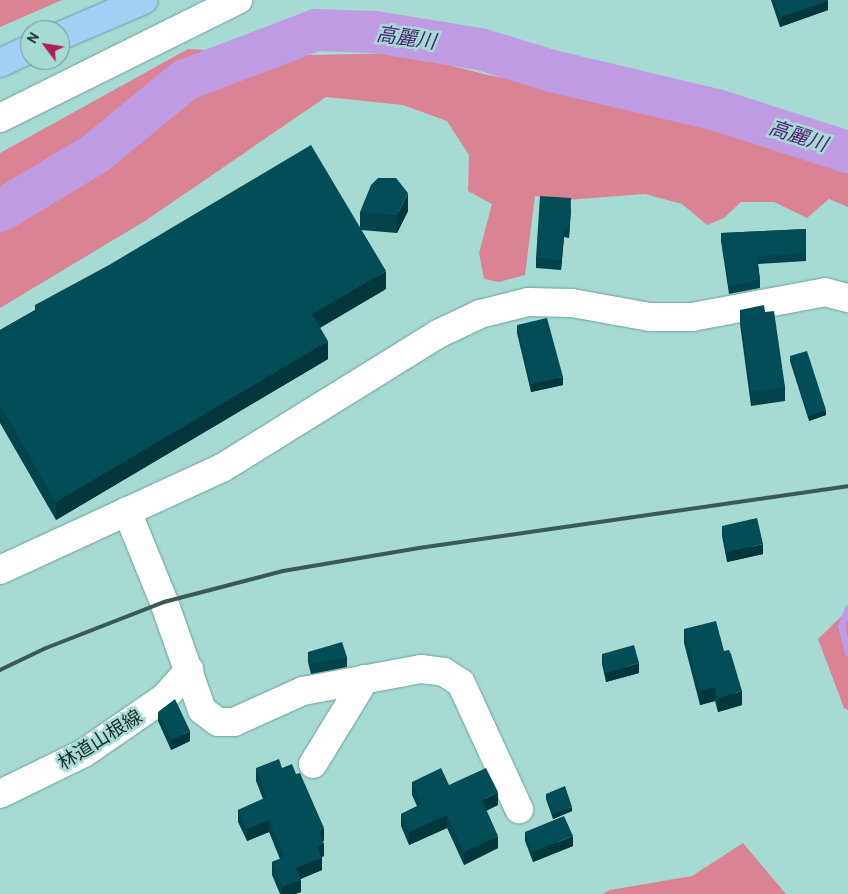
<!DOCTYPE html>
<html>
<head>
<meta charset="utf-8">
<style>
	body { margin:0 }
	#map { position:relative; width:848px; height:894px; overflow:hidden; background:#a6dbd4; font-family:Cabin,"Noto Sans JP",sans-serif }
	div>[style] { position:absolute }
	.forest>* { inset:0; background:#da8395 }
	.stream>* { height:7px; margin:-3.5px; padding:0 3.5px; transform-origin:3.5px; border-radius:3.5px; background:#bf9be4 }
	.river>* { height:42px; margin:-21px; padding:0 21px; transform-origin:21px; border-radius:21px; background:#bf9be4 }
	.roads { filter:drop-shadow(0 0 1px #6d9f99) drop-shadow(0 0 1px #6d9f99) }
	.minor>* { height:28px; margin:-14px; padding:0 14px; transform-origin:14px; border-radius:14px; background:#fff }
	.highway>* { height:28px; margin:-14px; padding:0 14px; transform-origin:14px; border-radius:14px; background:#a4d0f8 }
	.rail>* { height:4px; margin:-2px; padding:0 2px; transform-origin:2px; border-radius:2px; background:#3c5955 }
	.wall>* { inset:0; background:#03434a }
	.shaded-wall>* { inset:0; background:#02373c }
	.building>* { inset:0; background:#034e56 }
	span { translate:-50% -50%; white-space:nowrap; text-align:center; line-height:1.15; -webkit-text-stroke:5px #a6dbd4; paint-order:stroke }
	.street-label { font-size:19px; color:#172c2a }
	.water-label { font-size:20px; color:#4e1e72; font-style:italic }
	.north { position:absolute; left:20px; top:20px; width:50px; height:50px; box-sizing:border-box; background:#a6dbd4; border:1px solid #6d9590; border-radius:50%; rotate:301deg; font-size:14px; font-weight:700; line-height:20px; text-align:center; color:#172c2a }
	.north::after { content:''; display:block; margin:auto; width:18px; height:22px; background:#af1e52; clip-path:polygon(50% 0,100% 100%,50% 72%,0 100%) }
</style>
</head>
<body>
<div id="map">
	<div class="forest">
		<i style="clip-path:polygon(0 0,62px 0,0 27px)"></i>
		<i style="clip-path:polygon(188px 49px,312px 55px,401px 53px,488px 75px,635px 101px,708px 120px,804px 154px,848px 153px,848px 207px,829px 199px,807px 218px,774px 202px,741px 202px,724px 218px,707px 225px,682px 204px,645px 194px,566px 200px,535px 196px,525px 275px,499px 282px,484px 279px,479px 253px,492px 204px,468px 191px,469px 155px,447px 121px,403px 105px,326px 97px,145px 221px,0 308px,0 153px)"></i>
		<i style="clip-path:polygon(848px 610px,848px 710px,844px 708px,818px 639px)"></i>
		<i style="clip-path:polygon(743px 843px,786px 894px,602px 894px,610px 890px,692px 876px)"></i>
	</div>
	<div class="stream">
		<i style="left:848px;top:608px;width:19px;rotate:111deg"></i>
		<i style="left:841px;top:626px;width:28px;rotate:75deg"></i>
	</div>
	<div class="river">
		<i style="left:0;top:211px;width:112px;rotate:-31.1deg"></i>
		<i style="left:96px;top:153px;width:115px;rotate:-39.4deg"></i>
		<i style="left:185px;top:80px;width:140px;rotate:-20.9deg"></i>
		<i style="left:316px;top:30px;width:59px;rotate:1.9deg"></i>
		<i style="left:375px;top:32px;width:106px;rotate:9.2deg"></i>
		<i style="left:480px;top:49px;width:75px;rotate:17deg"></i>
		<i style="left:552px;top:71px;width:170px;rotate:13.3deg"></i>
		<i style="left:717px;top:110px;width:138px;rotate:17.8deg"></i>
	</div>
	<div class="roads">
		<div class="minor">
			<i style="left:0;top:118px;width:266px;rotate:-26.4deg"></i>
			<i style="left:127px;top:511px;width:98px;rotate:67.9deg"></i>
			<i style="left:164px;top:602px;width:114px;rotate:70.6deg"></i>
			<i style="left:202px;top:710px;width:20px;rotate:37deg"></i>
			<i style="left:218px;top:722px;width:16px"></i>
			<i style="left:234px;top:722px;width:76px;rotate:-24.2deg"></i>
			<i style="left:303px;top:691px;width:120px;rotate:-10.6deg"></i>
			<i style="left:421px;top:669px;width:23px;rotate:7deg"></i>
			<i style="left:444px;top:672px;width:20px;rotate:33deg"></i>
			<i style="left:461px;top:683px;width:139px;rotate:65.3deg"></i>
			<i style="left:0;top:570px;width:244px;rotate:-24.7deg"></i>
			<i style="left:222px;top:468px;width:254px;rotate:-31.8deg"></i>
			<i style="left:438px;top:334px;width:47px;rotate:-25.5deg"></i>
			<i style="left:480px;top:314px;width:49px;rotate:-14deg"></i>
			<i style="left:528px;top:302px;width:44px;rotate:1.3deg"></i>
			<i style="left:572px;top:303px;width:79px;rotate:10.2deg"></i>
			<i style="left:650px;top:317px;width:42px"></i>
			<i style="left:692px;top:317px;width:135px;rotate:-10.6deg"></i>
			<i style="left:825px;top:292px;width:24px;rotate:15deg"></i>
			<i style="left:313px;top:764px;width:100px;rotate:-58.5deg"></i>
			<i style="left:0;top:794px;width:93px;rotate:-26deg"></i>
			<i style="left:84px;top:753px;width:97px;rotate:-34.5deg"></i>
			<i style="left:164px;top:698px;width:38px;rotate:-48deg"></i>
		</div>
		<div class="highway">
			<i style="left:60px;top:36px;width:91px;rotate:-23.2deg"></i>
			<i style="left:0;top:63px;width:33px;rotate:-25deg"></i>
		</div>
	</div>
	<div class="rail">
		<i style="left:0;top:670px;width:51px;rotate:-25.6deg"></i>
		<i style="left:46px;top:648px;width:127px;rotate:-21.3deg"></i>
		<i style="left:164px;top:602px;width:123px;rotate:-14.6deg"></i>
		<i style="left:283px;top:571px;width:138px;rotate:-9.6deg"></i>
		<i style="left:419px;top:548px;width:433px;rotate:-8.2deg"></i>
	</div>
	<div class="wall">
		<i style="clip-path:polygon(771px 0,828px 0,828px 10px,780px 27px)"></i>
		<i style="clip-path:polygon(571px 208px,569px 238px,564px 237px,561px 270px,536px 268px,536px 258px)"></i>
		<i style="clip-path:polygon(408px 211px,397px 233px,361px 230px,386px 289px,320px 328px,328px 359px,56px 520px,0 423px,0 330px,35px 310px,35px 305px,360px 228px,360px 212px)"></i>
		<i style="clip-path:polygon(806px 229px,806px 261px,758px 264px,760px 280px,760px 288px,729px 294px,721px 241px,721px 233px)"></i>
		<i style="clip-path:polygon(740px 310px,765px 312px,785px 387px,785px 401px,751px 406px,740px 324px)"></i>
		<i style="clip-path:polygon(517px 325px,563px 385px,531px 392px,517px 333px)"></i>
		<i style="clip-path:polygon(790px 356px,826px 415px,809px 421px,790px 361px)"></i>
		<i style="clip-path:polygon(722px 526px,763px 554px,727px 562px,722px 536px)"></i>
		<i style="clip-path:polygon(684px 629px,742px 705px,718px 712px,715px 701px,700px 705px,684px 643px)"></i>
		<i style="clip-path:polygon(308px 652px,347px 657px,347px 667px,311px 674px,308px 662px)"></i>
		<i style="clip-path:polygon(602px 654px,639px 673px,606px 682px,602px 664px)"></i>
		<i style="clip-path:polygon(158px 712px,190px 741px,171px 750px,158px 721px)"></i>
		<i style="clip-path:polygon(256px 768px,282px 768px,324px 841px,323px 841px,324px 856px,322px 857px,322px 870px,300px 879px,301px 892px,295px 894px,280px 894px,272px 875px,272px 862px,280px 859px,269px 832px,247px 841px,238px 822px,238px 810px,263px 799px,256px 781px)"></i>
		<i style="clip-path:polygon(412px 782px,449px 785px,498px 805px,486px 810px,498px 848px,464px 865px,447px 828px,409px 845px,401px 826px,401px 814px,417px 806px,412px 795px)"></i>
		<i style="clip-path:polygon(546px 794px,572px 811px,553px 819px,546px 799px)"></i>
		<i style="clip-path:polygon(525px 832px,573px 846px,533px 862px,525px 841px)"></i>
	</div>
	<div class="shaded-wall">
		<i style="clip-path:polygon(828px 1px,828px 10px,780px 27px,780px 17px)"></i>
		<i style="clip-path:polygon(408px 193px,408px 211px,397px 233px,397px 215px)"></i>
		<i style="clip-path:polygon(571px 198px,571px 208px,569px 238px,569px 228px)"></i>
		<i style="clip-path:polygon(564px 228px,564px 237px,561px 270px,561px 260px)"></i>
		<i style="clip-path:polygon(386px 271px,386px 289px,312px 332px,312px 314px)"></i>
		<i style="clip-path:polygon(328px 341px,328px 359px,56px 520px,56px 502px)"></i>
		<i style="clip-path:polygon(563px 377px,563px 385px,531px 392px,531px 384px)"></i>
		<i style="clip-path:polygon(826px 410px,826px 415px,809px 421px,809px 416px)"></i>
		<i style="clip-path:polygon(763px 544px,763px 554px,727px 562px,727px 552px)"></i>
		<i style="clip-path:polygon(639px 663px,639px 673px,606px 682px,606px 673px)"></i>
		<i style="clip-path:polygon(715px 687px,715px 701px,700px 705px,700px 691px)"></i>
		<i style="clip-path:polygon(742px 691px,742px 705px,718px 712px,718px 698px)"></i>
		<i style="clip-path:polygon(190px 731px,190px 741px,171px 750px,171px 740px)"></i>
		<i style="clip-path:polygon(498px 792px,498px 805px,482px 813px,482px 800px)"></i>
		<i style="clip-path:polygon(572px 807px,572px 811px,553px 819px,553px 814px)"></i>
		<i style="clip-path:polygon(447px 815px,447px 828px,409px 845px,409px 832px)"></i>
		<i style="clip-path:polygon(269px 820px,269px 832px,247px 841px,247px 829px)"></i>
		<i style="clip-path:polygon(324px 828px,324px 841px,319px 843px,319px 830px)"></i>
		<i style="clip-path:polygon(498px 836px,498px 848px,464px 865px,464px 852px)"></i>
		<i style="clip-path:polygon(573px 836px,573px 846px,533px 862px,533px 852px)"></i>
		<i style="clip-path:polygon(324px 844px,324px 856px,317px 858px,317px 846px)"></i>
		<i style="clip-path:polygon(322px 858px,322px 870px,296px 881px,296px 868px)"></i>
		<i style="clip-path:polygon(301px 880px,301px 892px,295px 894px,282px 894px,282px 887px)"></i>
	</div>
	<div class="building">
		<i style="clip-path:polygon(774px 0,828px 0,828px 1px,780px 17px)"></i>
		<i style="clip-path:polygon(311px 145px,386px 271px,312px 314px,328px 341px,56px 502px,0 405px,0 330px,37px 309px,35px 305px,109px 265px)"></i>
		<i style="clip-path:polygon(378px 178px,396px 178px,408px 193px,397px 215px,360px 212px,371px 185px)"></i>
		<i style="clip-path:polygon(540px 196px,571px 198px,569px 228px,564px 228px,561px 260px,536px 258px)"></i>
		<i style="clip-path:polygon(806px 229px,806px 253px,757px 256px,760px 280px,729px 286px,721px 233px)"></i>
		<i style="clip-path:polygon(764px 305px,765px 312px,774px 311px,785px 387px,751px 392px,740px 310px)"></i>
		<i style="clip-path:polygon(547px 318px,563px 377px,531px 384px,517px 325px)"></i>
		<i style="clip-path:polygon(807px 351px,826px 410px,809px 416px,790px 356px)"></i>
		<i style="clip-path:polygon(757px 518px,763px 544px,727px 552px,722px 526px)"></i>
		<i style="clip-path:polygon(716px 621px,724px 651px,729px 650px,731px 654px,742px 691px,718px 698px,715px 687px,700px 691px,684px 629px)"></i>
		<i style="clip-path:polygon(342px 642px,347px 657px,311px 664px,308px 652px)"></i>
		<i style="clip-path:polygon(634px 645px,639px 663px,606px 673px,602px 654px)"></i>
		<i style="clip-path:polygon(175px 699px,190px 731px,171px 740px,158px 712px)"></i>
		<i style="clip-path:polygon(279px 759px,282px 768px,292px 764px,296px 774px,300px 773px,324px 828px,319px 830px,324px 844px,317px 846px,322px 858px,296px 868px,301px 880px,282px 887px,272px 862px,284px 857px,269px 820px,247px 829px,238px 810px,267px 797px,256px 768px)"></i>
		<i style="clip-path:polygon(441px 768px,449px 785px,486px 768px,498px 792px,482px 800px,498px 836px,464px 852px,447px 815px,409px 832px,401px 814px,422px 804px,412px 782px)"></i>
		<i style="clip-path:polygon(565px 786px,572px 807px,553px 814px,546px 794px)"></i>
		<i style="clip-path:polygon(564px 816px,573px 836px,533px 852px,525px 832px)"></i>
	</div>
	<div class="street-label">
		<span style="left:100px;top:740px;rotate:-32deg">林道山根線</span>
	</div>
	<div class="water-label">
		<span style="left:406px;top:38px;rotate:8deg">高麗川</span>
		<span style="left:798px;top:136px;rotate:18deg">高麗川</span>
	</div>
	<div class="north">N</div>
</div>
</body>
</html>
